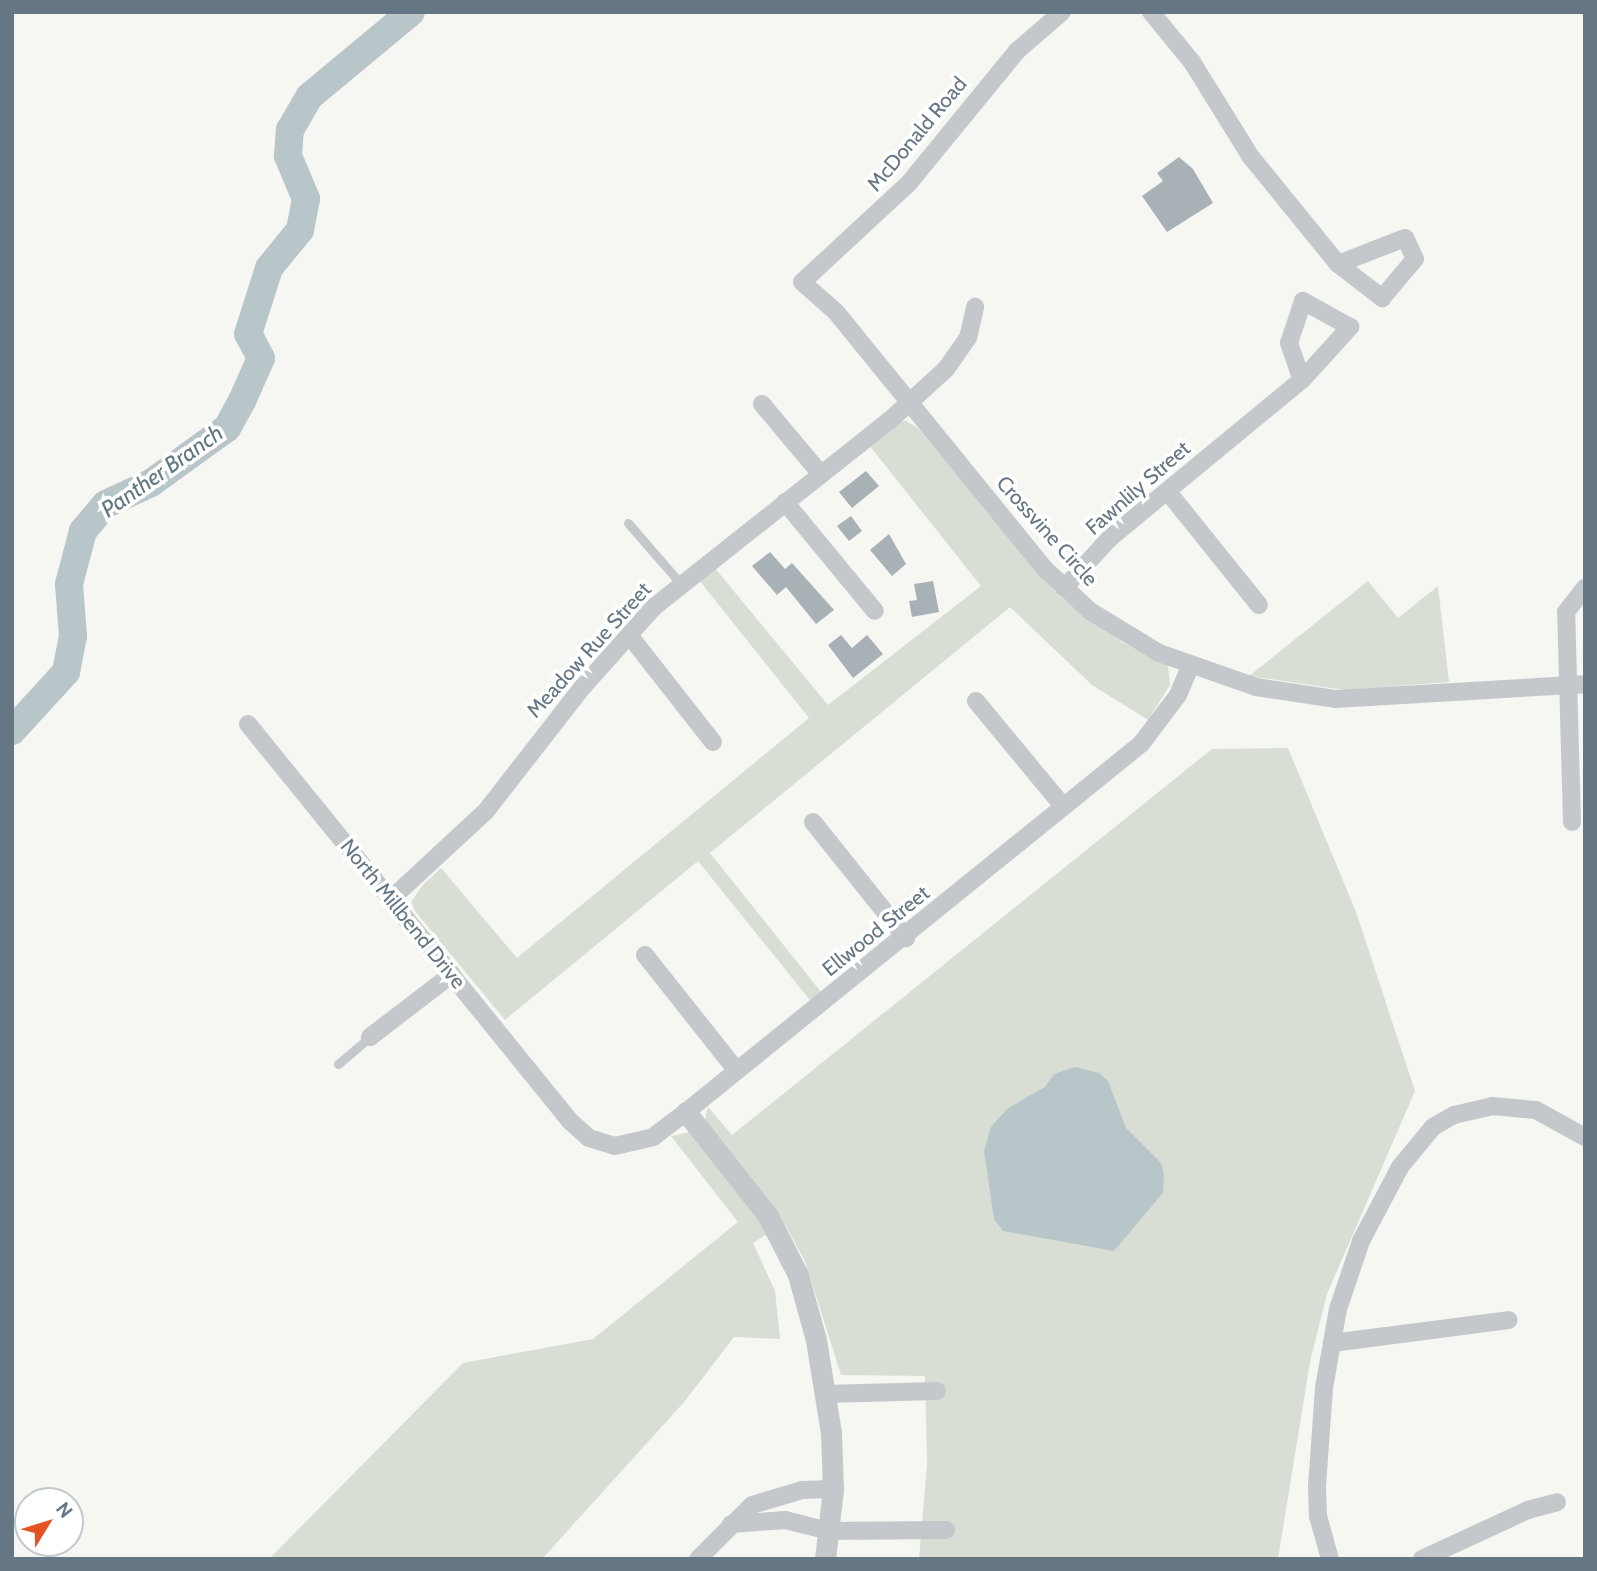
<!DOCTYPE html>
<html>
<head>
<meta charset="utf-8">
<style>
	body { margin:0 }
	#map { position:relative; width:1597px; height:1571px; overflow:hidden; background:#f6f6f3; font-family:Cabin,sans-serif }
	div>[style] { position:absolute }
	.green>* { inset:0; background:#d8ded4 }
	.water>* { inset:0; background:#b9c6c9 }
	.river>* { height:28px; margin:-14px; padding:0 14px; transform-origin:14px; border-radius:14px; background:#b9c6c9 }
	.building>* { inset:0; background:#a8b1b6 }
	.service>* { height:9px; margin:-4.5px; padding:0 4.5px; transform-origin:4.5px; border-radius:4.5px; background:#c4c8cb }
	.minor>* { height:18px; margin:-9px; padding:0 9px; transform-origin:9px; border-radius:9px; background:#c4c8cb }
	.tertiary>* { height:21px; margin:-10.5px; padding:0 10.5px; transform-origin:10.5px; border-radius:10.5px; background:#c4c8cb }
	span { translate:-50% -50%; white-space:nowrap; text-align:center; line-height:1.15; -webkit-text-stroke:7px #fff; paint-order:stroke }
	.street-label { font-size:21px; color:#657684 }
	.water-label { font-size:23px; color:#617881; font-style:italic }
	.frame { position:absolute; inset:0; border:14px solid #657684; pointer-events:none }
	.north { position:absolute; left:14px; top:1487px; width:70px; height:70px; box-sizing:border-box; background:#fff; border:2px solid #c1c8ce; border-radius:50%; rotate:52deg; font-size:19px; font-weight:700; line-height:28px; text-align:center; color:#657684 }
	.north::after { content:''; display:block; margin:auto; width:24px; height:32px; background:#e55325; clip-path:polygon(50% 0,100% 100%,50% 72%,0 100%) }
</style>
</head>
<body>
<div id="map">
	<div class="green">
		<i style="clip-path:polygon(906px 421px,918px 428px,1058px 595px,1122px 642px,1168px 666px,1170px 685px,1148px 720px,1092px 685px,1010px 607px,710px 853px,821px 992px,810px 1000px,698px 861px,505px 1020px,415px 911px,411px 902px,422px 886px,441px 868px,517px 958px,809px 718px,699px 580px,714px 567px,828px 705px,981px 586px,869px 445px,896px 422px)"></i>
		<i style="clip-path:polygon(1368px 581px,1398px 618px,1438px 586px,1449px 682px,1345px 690px,1249px 676px)"></i>
		<i style="clip-path:polygon(1288px 748px,1356px 912px,1415px 1091px,1327px 1294px,1310px 1362px,1278px 1559px,919px 1559px,927px 1465px,925px 1376px,841px 1375px,805px 1261px,784px 1223px,753px 1243px,775px 1291px,780px 1339px,734px 1337px,685px 1401px,542px 1559px,269px 1559px,463px 1363px,593px 1339px,738px 1222px,671px 1136px,690px 1132px,705px 1120px,708px 1107px,732px 1135px,1212px 749px)"></i>
	</div>
	<div class="water">
		<i style="clip-path:polygon(1075px 1067px,1099px 1073px,1108px 1081px,1126px 1128px,1161px 1163px,1164px 1174px,1163px 1193px,1114px 1251px,1003px 1231px,994px 1219px,984px 1151px,991px 1127px,1008px 1108px,1045px 1087px,1054px 1074px)"></i>
	</div>
	<div class="river">
		<i style="left:12px;top:731px;width:80px;rotate:-47.5deg"></i>
		<i style="left:66px;top:672px;width:36px;rotate:-79deg"></i>
		<i style="left:73px;top:637px;width:53px;rotate:-94.3deg"></i>
		<i style="left:69px;top:584px;width:55px;rotate:-75.2deg"></i>
		<i style="left:83px;top:531px;width:35px;rotate:-50deg"></i>
		<i style="left:106px;top:504px;width:50px;rotate:-25deg"></i>
		<i style="left:151px;top:483px;width:94px;rotate:-35.9deg"></i>
		<i style="left:227px;top:428px;width:31px;rotate:-61deg"></i>
		<i style="left:242px;top:401px;width:47px;rotate:-66.2deg"></i>
		<i style="left:261px;top:358px;width:27px;rotate:-118deg"></i>
		<i style="left:248px;top:334px;width:69px;rotate:-72.3deg"></i>
		<i style="left:269px;top:268px;width:49px;rotate:-50.8deg"></i>
		<i style="left:300px;top:230px;width:32px;rotate:-79deg"></i>
		<i style="left:306px;top:199px;width:47px;rotate:-112.7deg"></i>
		<i style="left:288px;top:156px;width:26px;rotate:-86deg"></i>
		<i style="left:290px;top:130px;width:39px;rotate:-60deg"></i>
		<i style="left:310px;top:96px;width:131px;rotate:-39.7deg"></i>
	</div>
	<div class="building">
		<i style="clip-path:polygon(1179px 157px,1193px 169px,1213px 203px,1167px 232px,1142px 196px,1163px 181px,1157px 173px)"></i>
		<i style="clip-path:polygon(866px 471px,879px 486px,852px 508px,839px 492px)"></i>
		<i style="clip-path:polygon(851px 516px,862px 531px,849px 541px,837px 526px)"></i>
		<i style="clip-path:polygon(889px 534px,906px 564px,892px 576px,870px 550px)"></i>
		<i style="clip-path:polygon(770px 552px,785px 569px,792px 563px,834px 610px,816px 624px,786px 587px,777px 595px,752px 566px)"></i>
		<i style="clip-path:polygon(933px 581px,939px 612px,912px 617px,909px 601px,917px 600px,914px 584px)"></i>
		<i style="clip-path:polygon(841px 635px,852px 648px,867px 635px,883px 654px,853px 678px,828px 645px)"></i>
	</div>
	<div class="service">
		<i style="left:628px;top:523px;width:81px;rotate:49deg"></i>
		<i style="left:338px;top:1064px;width:42px;rotate:-40.2deg"></i>
	</div>
	<div class="minor">
		<i style="left:1062px;top:12px;width:60px;rotate:139.1deg"></i>
		<i style="left:1017px;top:51px;width:172px;rotate:129.3deg"></i>
		<i style="left:908px;top:184px;width:144px;rotate:137.2deg"></i>
		<i style="left:802px;top:282px;width:45px;rotate:41.4deg"></i>
		<i style="left:836px;top:312px;width:331px;rotate:50.9deg"></i>
		<i style="left:1045px;top:569px;width:62px;rotate:43deg"></i>
		<i style="left:1090px;top:611px;width:81px;rotate:31.3deg"></i>
		<i style="left:1159px;top:653px;width:103px;rotate:19.3deg"></i>
		<i style="left:1256px;top:687px;width:80px;rotate:8.6deg"></i>
		<i style="left:1335px;top:699px;width:250px;rotate:-3.4deg"></i>
		<i style="left:1151px;top:12px;width:65px;rotate:50.6deg"></i>
		<i style="left:1192px;top:62px;width:112px;rotate:58.2deg"></i>
		<i style="left:1251px;top:157px;width:138px;rotate:50.9deg"></i>
		<i style="left:1338px;top:264px;width:56px;rotate:37.7deg"></i>
		<i style="left:1382px;top:298px;width:51px;rotate:-49.8deg"></i>
		<i style="left:1415px;top:259px;width:23px;rotate:-115deg"></i>
		<i style="left:1405px;top:238px;width:72px;rotate:158.8deg"></i>
		<i style="left:762px;top:404px;width:89px;rotate:50deg"></i>
		<i style="left:1168px;top:492px;width:145px;rotate:51.2deg"></i>
		<i style="left:785px;top:502px;width:141px;rotate:50.5deg"></i>
		<i style="left:1064px;top:588px;width:68px;rotate:-47.4deg"></i>
		<i style="left:1110px;top:538px;width:249px;rotate:-39.5deg"></i>
		<i style="left:1302px;top:380px;width:72px;rotate:-47.8deg"></i>
		<i style="left:1350px;top:327px;width:54px;rotate:-151deg"></i>
		<i style="left:1303px;top:301px;width:44px;rotate:108.4deg"></i>
		<i style="left:1289px;top:343px;width:39px;rotate:71deg"></i>
		<i style="left:629px;top:635px;width:136px;rotate:51.9deg"></i>
		<i style="left:976px;top:701px;width:136px;rotate:50.4deg"></i>
		<i style="left:248px;top:724px;width:511px;rotate:50.96deg"></i>
		<i style="left:570px;top:1121px;width:25px;rotate:42deg"></i>
		<i style="left:589px;top:1138px;width:27px;rotate:17deg"></i>
		<i style="left:615px;top:1146px;width:39px;rotate:-13deg"></i>
		<i style="left:653px;top:1137px;width:41px;rotate:-37.1deg"></i>
		<i style="left:686px;top:1112px;width:585px;rotate:-38.97deg"></i>
		<i style="left:1141px;top:744px;width:61px;rotate:-52.9deg"></i>
		<i style="left:1178px;top:695px;width:30px;rotate:-67deg"></i>
		<i style="left:813px;top:822px;width:149px;rotate:51.3deg"></i>
		<i style="left:1572px;top:822px;width:210px;rotate:-91.6deg"></i>
		<i style="left:1566px;top:612px;width:31px;rotate:-52deg"></i>
		<i style="left:391px;top:899px;width:129px;rotate:-42.8deg"></i>
		<i style="left:486px;top:811px;width:155px;rotate:-52.1deg"></i>
		<i style="left:581px;top:689px;width:110px;rotate:-48.3deg"></i>
		<i style="left:654px;top:607px;width:300px;rotate:-38.4deg"></i>
		<i style="left:889px;top:421px;width:77px;rotate:-42.4deg"></i>
		<i style="left:946px;top:369px;width:38px;rotate:-55deg"></i>
		<i style="left:968px;top:338px;width:32px;rotate:-77deg"></i>
		<i style="left:645px;top:955px;width:147px;rotate:51.6deg"></i>
		<i style="left:370px;top:1037px;width:103px;rotate:-37.5deg"></i>
		<i style="left:1332px;top:1343px;width:178px;rotate:-7.4deg"></i>
		<i style="left:825px;top:1394px;width:112px;rotate:-1.5deg"></i>
		<i style="left:731px;top:1524px;width:54px;rotate:-4.2deg"></i>
		<i style="left:785px;top:1520px;width:45px;rotate:14deg"></i>
		<i style="left:829px;top:1531px;width:117px;rotate:-0.5deg"></i>
		<i style="left:698px;top:1559px;width:76px;rotate:-45deg"></i>
		<i style="left:752px;top:1505px;width:52px;rotate:-16.7deg"></i>
		<i style="left:802px;top:1490px;width:31px;rotate:-2deg"></i>
		<i style="left:1330px;top:1559px;width:45px;rotate:-105.6deg"></i>
		<i style="left:1318px;top:1516px;width:30px;rotate:-92deg"></i>
		<i style="left:1317px;top:1486px;width:98px;rotate:-85.9deg"></i>
		<i style="left:1324px;top:1388px;width:80px;rotate:-80deg"></i>
		<i style="left:1338px;top:1309px;width:72px;rotate:-71.3deg"></i>
		<i style="left:1361px;top:1241px;width:84px;rotate:-62.2deg"></i>
		<i style="left:1400px;top:1167px;width:52px;rotate:-50.5deg"></i>
		<i style="left:1433px;top:1127px;width:24px;rotate:-30deg"></i>
		<i style="left:1454px;top:1115px;width:39px;rotate:-13deg"></i>
		<i style="left:1492px;top:1106px;width:44px;rotate:5.2deg"></i>
		<i style="left:1536px;top:1110px;width:56px;rotate:28.9deg"></i>
		<i style="left:1422px;top:1559px;width:117px;rotate:-24.8deg"></i>
		<i style="left:1528px;top:1510px;width:30px;rotate:-15deg"></i>
	</div>
	<div class="tertiary">
		<i style="left:686px;top:1112px;width:132px;rotate:51.7deg"></i>
		<i style="left:768px;top:1216px;width:66px;rotate:63deg"></i>
		<i style="left:798px;top:1275px;width:67px;rotate:74.5deg"></i>
		<i style="left:816px;top:1340px;width:94px;rotate:80.8deg"></i>
		<i style="left:831px;top:1433px;width:56px;rotate:88deg"></i>
		<i style="left:833px;top:1489px;width:70px;rotate:96.5deg"></i>
	</div>
	<div class="street-label">
		<span style="left:917px;top:134px;rotate:-50deg">McDonald Road</span>
		<span style="left:1138px;top:488px;rotate:-41deg">Fawnlily Street</span>
		<span style="left:1047px;top:531px;rotate:48deg">Crossvine Circle</span>
		<span style="left:589px;top:650px;rotate:-48deg">Meadow Rue Street</span>
		<span style="left:403px;top:914px;rotate:51deg">North Millbend Drive</span>
		<span style="left:876px;top:931px;rotate:-39deg">Ellwood Street</span>
	</div>
	<div class="water-label">
		<span style="left:162px;top:471px;rotate:-35deg">Panther Branch</span>
	</div>
	<div class="frame"></div>
	<div class="north">N</div>
</div>
</body>
</html>
